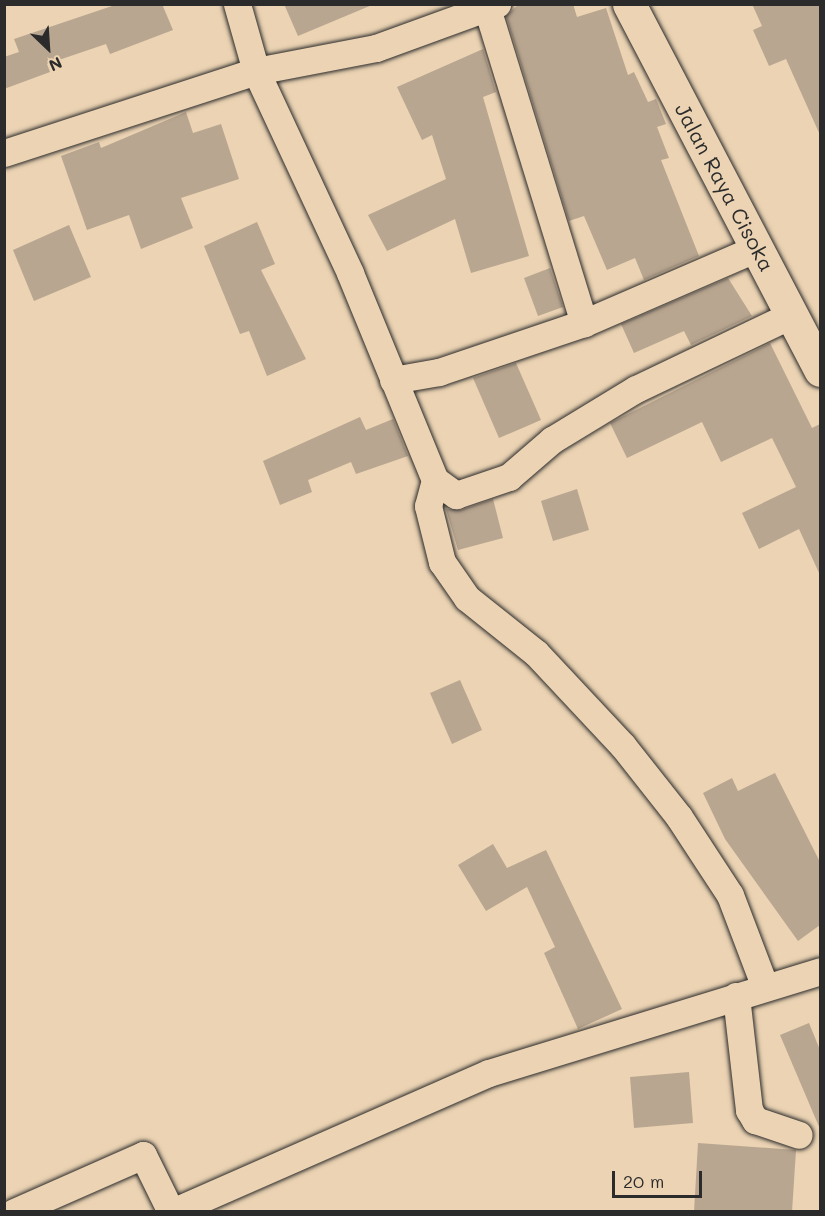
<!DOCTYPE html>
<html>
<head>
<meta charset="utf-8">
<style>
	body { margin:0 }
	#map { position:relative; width:825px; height:1216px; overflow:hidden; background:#ebd3b3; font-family:Mali,sans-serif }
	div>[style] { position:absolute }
	.building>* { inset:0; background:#b9a690 }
	.roads { filter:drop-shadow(0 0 2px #2b2b2b) drop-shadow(0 0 2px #2b2b2b) }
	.street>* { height:27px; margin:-13.5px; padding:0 13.5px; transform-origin:13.5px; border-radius:13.5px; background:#ebd3b3 }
	.secondary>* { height:33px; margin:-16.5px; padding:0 16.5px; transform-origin:16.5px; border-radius:16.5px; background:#ebd3b3 }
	span { translate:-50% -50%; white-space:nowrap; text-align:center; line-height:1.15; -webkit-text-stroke:5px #ebd3b3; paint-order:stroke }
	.street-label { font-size:21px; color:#2b2b2b }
	.frame { position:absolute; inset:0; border:6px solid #2b2b2b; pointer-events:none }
	.north { position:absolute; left:18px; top:18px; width:60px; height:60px; -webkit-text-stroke:4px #ebd3b3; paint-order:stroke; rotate:155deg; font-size:16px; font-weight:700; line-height:24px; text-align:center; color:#2b2b2b }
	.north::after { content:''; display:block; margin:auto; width:21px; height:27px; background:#2b2b2b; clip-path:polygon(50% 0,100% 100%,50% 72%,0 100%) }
	.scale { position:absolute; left:612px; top:1171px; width:90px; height:27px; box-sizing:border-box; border:3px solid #2b2b2b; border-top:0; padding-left:8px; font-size:18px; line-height:21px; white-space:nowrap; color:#2b2b2b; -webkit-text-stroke:4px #ebd3b3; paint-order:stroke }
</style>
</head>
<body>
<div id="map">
	<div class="building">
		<i style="clip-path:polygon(118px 4px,162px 4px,173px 30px,110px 54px,106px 44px,47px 64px,50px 72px,4px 89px,4px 57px,19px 52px,14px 39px)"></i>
		<i style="clip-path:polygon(284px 4px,372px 4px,372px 5px,298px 36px)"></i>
		<i style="clip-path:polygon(519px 4px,573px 4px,577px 17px,606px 8px,628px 75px,634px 72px,648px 102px,656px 99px,666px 124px,657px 127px,669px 158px,661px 160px,699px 256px,644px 280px,635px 258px,607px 270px,584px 216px,569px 221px,506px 16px)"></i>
		<i style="clip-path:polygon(752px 4px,820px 4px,820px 135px,786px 59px,769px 66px,753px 30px,762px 26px)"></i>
		<i style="clip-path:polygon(483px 49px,496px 92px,483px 97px,529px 256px,471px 273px,455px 219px,387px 251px,368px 215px,446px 179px,432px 135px,422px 140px,397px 87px)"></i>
		<i style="clip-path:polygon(186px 112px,193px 133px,221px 124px,239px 179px,181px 198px,193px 228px,141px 249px,129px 215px,87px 230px,61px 156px,99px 142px,101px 148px)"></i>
		<i style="clip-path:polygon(257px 222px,275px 264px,261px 270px,306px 359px,267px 376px,249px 331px,240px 334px,204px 246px)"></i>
		<i style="clip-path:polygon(69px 225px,91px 277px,34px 301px,13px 250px)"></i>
		<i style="clip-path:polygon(550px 268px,563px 307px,538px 316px,524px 278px)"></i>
		<i style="clip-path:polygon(728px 278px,752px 316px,691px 345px,684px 331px,634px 353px,621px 324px)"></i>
		<i style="clip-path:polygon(770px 343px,812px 428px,820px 424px,820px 575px,799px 529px,759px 549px,742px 513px,796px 487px,772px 438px,721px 462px,702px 422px,627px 458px,610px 423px)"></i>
		<i style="clip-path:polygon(516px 363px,541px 420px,499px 438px,473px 378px)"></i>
		<i style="clip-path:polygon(360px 417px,366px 430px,393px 419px,408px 456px,356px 474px,351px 462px,308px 480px,312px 492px,280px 505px,263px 461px)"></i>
		<i style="clip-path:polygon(577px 489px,589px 530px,553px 541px,541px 501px)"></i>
		<i style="clip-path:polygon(493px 499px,503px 538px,458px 550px,446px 509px,461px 510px)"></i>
		<i style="clip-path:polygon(460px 680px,482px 730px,452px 744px,430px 693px)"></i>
		<i style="clip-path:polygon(775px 773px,820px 862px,820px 925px,798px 941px,725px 839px,703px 793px,732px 778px,738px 791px)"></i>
		<i style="clip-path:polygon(493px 844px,507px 868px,546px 850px,622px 1009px,578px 1029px,544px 953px,555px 947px,527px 887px,486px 911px,458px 865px)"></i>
		<i style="clip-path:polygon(809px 1023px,820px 1050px,820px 1129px,780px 1035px)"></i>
		<i style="clip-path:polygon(689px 1072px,693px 1123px,634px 1128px,630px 1077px)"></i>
		<i style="clip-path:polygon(698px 1143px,796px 1150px,792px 1212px,694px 1212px)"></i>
	</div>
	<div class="roads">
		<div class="street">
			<i style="left:237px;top:4px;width:70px;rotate:74.2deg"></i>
			<i style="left:256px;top:71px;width:223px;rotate:65deg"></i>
			<i style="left:350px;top:273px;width:224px;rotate:67.7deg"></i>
			<i style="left:435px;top:480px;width:26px;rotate:36deg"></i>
			<i style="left:456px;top:495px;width:56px;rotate:-18.8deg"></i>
			<i style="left:509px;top:477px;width:57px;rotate:-40.7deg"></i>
			<i style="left:552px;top:440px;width:98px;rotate:-31.3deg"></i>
			<i style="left:636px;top:389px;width:174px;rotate:-25.5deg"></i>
			<i style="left:487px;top:8px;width:330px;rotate:72.9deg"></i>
			<i style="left:4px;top:153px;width:265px;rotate:-18deg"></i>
			<i style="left:256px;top:71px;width:122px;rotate:-10.9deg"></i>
			<i style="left:376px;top:48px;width:129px;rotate:-20deg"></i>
			<i style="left:393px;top:380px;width:47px;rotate:-9.9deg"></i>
			<i style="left:439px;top:372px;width:153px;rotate:-18.7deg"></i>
			<i style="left:584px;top:323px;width:189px;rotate:-23.4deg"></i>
			<i style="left:435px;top:480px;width:27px;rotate:105deg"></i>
			<i style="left:428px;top:506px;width:58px;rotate:76deg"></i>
			<i style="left:442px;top:562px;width:44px;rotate:55.2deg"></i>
			<i style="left:467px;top:598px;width:88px;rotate:38.6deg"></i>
			<i style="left:536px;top:653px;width:127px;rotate:46.9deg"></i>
			<i style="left:623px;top:746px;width:90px;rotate:51.7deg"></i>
			<i style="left:679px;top:817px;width:93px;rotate:56.8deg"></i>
			<i style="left:730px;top:895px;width:98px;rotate:69.2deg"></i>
			<i style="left:736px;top:996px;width:115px;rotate:83.5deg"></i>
			<i style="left:749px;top:1110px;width:12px;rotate:59deg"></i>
			<i style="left:755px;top:1120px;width:46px;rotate:18.8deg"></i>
			<i style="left:14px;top:1212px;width:141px;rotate:-23.8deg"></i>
			<i style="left:143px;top:1155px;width:64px;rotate:63.8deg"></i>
			<i style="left:172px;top:1212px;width:346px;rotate:-23.7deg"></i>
			<i style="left:489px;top:1073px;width:346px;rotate:-17.1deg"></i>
		</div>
		<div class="secondary">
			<i style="left:629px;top:4px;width:413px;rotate:62.4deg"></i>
		</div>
	</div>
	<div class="street-label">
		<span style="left:725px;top:187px;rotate:62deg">Jalan Raya Cisoka</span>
	</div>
	<div class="frame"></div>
	<div class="north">N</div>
	<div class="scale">20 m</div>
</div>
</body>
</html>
